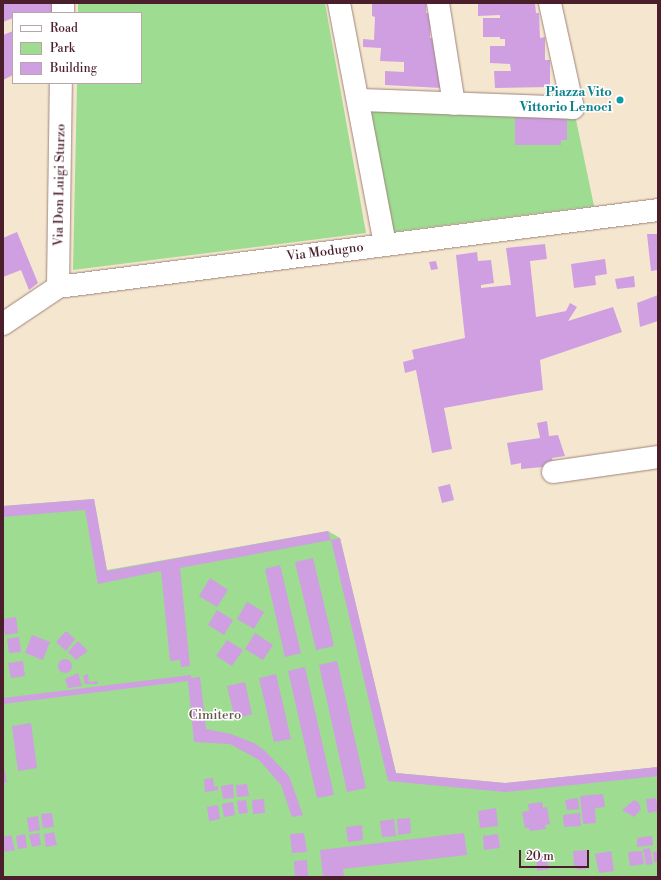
<!DOCTYPE html>
<html>
<head>
<meta charset="utf-8">
<style>
	body { margin:0 }
	#map { position:relative; width:661px; height:880px; overflow:hidden; background:#f5e7cf; font-family:"Libre Bodoni",serif }
	div>[style] { position:absolute }
	.green>* { inset:0; background:#9ddc91 }
	.building>* { inset:0; background:#cf9fe1 }
	.round { border-radius:50% }
	.roads { filter:drop-shadow(0 0 1px #a0837d) drop-shadow(0 0 1px #a0837d) }
	.minor>* { height:22px; margin:-11px; padding:0 11px; transform-origin:11px; border-radius:11px; background:#fff }
	.dots>* { width:11px; height:11px; translate:-50% -50%; box-sizing:border-box; border:2px solid #fff; border-radius:50% }
	span { translate:-50% -50%; white-space:nowrap; text-align:center; line-height:1.15; -webkit-text-stroke:3px #fff; paint-order:stroke }
	.culture-label { font-size:13px; color:#0d838f; font-weight:700 }
	.right { translate:-100% -50%; text-align:right }
	.street-label { font-size:13px; color:#4a1f2b }
	.park-label { font-size:13px; color:#63584a }
	.frame { position:absolute; inset:0; border:4px solid #4a1f2b; pointer-events:none }
	.legend { position:absolute; left:12px; top:12px; width:130px; height:72px; box-sizing:border-box; background:#fff; border:1px solid #b7a5aa; margin:0; padding:5px 7px; list-style:none; font-size:12px; color:#4a1f2b }
	.legend li { display:flex; align-items:center; gap:8px; height:20px }
	.legend b { width:20px; border:1px solid #b7a5aa }
	.scale { position:absolute; left:519px; top:850px; width:70px; height:18px; box-sizing:border-box; border:2px solid #4a1f2b; border-top:0; padding-left:5px; font-size:12px; line-height:14px; white-space:nowrap; color:#4a1f2b; -webkit-text-stroke:3px #fff; paint-order:stroke }
</style>
</head>
<body>
<div id="map">
	<div class="green">
		<i style="clip-path:polygon(78px 3px,325px 3px,366px 233px,73px 270px,77px 83px,141px 83px,141px 13px,78px 13px)"></i>
		<i style="clip-path:polygon(368px 107px,575px 115px,594px 206px,391px 232px)"></i>
		<i style="clip-path:polygon(94px 499px,107px 570px,328px 531px,340px 538px,396px 773px,505px 783px,658px 767px,658px 877px,3px 877px,3px 506px)"></i>
	</div>
	<div class="building">
		<i style="clip-path:polygon(3px 3px,54px 3px,53px 13px,13px 13px,13px 18px,3px 22px)"></i>
		<i style="clip-path:polygon(372px 3px,426px 3px,426px 13px,431px 13px,430px 38px,437px 38px,436px 62px,442px 62px,441px 88px,385px 85px,385px 71px,404px 72px,404px 62px,380px 61px,381px 48px,363px 47px,363px 39px,374px 40px,375px 17px,372px 16px)"></i>
		<i style="clip-path:polygon(478px 3px,535px 3px,536px 13px,539px 13px,540px 38px,545px 37px,545px 60px,550px 60px,550px 87px,495px 88px,494px 71px,511px 71px,510px 64px,490px 63px,490px 46px,505px 46px,505px 39px,500px 39px,500px 37px,483px 37px,483px 18px,500px 18px,500px 15px,478px 16px)"></i>
		<i style="clip-path:polygon(13px 31px,13px 75px,3px 80px,3px 35px)"></i>
		<i style="clip-path:polygon(515px 118px,567px 118px,567px 140px,561px 140px,561px 145px,515px 145px)"></i>
		<i style="clip-path:polygon(17px 232px,38px 283px,29px 290px,21px 270px,3px 277px,3px 238px)"></i>
		<i style="clip-path:polygon(647px 234px,658px 234px,658px 270px,651px 271px)"></i>
		<i style="clip-path:polygon(545px 244px,547px 259px,530px 261px,536px 317px,566px 311px,570px 303px,577px 307px,568px 321px,613px 307px,622px 332px,540px 360px,543px 390px,444px 408px,452px 449px,432px 453px,416px 370px,405px 373px,403px 362px,414px 359px,412px 350px,465px 338px,456px 255px,477px 252px,478px 261px,491px 260px,494px 283px,481px 285px,481px 288px,511px 285px,506px 248px)"></i>
		<i style="clip-path:polygon(605px 259px,607px 274px,595px 276px,596px 285px,574px 288px,571px 264px)"></i>
		<i style="clip-path:polygon(436px 261px,438px 269px,431px 270px,429px 262px)"></i>
		<i style="clip-path:polygon(634px 276px,635px 287px,617px 289px,615px 279px)"></i>
		<i style="clip-path:polygon(658px 295px,658px 321px,640px 327px,637px 303px)"></i>
		<i style="clip-path:polygon(547px 421px,549px 436px,558px 435px,565px 456px,552px 458px,554px 466px,521px 469px,521px 463px,511px 465px,507px 443px,540px 438px,537px 423px)"></i>
		<i style="clip-path:polygon(450px 484px,454px 500px,442px 503px,438px 487px)"></i>
		<i style="clip-path:polygon(94px 499px,107px 571px,328px 531px,331px 540px,340px 538px,396px 773px,505px 783px,658px 767px,658px 776px,506px 792px,388px 781px,331px 540px,180px 568px,190px 666px,181px 667px,180px 660px,170px 661px,161px 571px,98px 584px,85px 510px,3px 517px,3px 506px)"></i>
		<i style="clip-path:polygon(313px 558px,334px 646px,316px 650px,295px 562px)"></i>
		<i style="clip-path:polygon(280px 565px,301px 653px,285px 657px,265px 569px)"></i>
		<i style="clip-path:polygon(210px 578px,228px 590px,217px 607px,199px 596px)"></i>
		<i style="clip-path:polygon(247px 602px,264px 612px,254px 629px,237px 619px)"></i>
		<i style="clip-path:polygon(217px 610px,233px 620px,224px 635px,208px 625px)"></i>
		<i style="clip-path:polygon(16px 617px,18px 633px,5px 635px,3px 619px)"></i>
		<i style="clip-path:polygon(66px 631px,75px 639px,66px 651px,56px 642px)"></i>
		<i style="clip-path:polygon(255px 633px,273px 645px,263px 660px,245px 649px)"></i>
		<i style="clip-path:polygon(32px 635px,50px 642px,43px 660px,25px 653px)"></i>
		<i style="clip-path:polygon(19px 637px,21px 652px,9px 653px,7px 639px)"></i>
		<i style="clip-path:polygon(227px 640px,243px 650px,232px 666px,216px 656px)"></i>
		<i style="clip-path:polygon(78px 641px,88px 651px,76px 660px,68px 652px)"></i>
		<i class="round" style="left:58px;top:659px;width:14px;height:14px"></i>
		<i style="clip-path:polygon(23px 661px,25px 676px,11px 678px,8px 663px)"></i>
		<i style="clip-path:polygon(337px 661px,366px 788px,347px 792px,319px 665px)"></i>
		<i style="clip-path:polygon(305px 667px,334px 795px,317px 798px,288px 671px)"></i>
		<i style="clip-path:polygon(78px 673px,82px 686px,68px 688px,65px 679px)"></i>
		<i style="clip-path:polygon(88px 674px,89px 682px,97px 681px,98px 684px,85px 684px,83px 676px)"></i>
		<i style="clip-path:polygon(276px 674px,291px 739px,274px 742px,259px 678px)"></i>
		<i style="clip-path:polygon(191px 675px,191px 678px,200px 677px,206px 729px,231px 734px,256px 744px,266px 752px,289px 776px,303px 815px,292px 817px,281px 785px,259px 760px,230px 744px,194px 742px,188px 681px,3px 704px,3px 698px)"></i>
		<i style="clip-path:polygon(245px 682px,252px 714px,235px 719px,227px 686px)"></i>
		<i style="clip-path:polygon(31px 723px,37px 768px,18px 771px,12px 726px)"></i>
		<i style="clip-path:polygon(3px 762px,7px 782px,3px 783px)"></i>
		<i style="clip-path:polygon(213px 778px,214px 787px,218px 786px,218px 790px,205px 792px,204px 779px)"></i>
		<i style="clip-path:polygon(233px 784px,234px 798px,223px 799px,221px 786px)"></i>
		<i style="clip-path:polygon(247px 784px,249px 796px,237px 797px,236px 785px)"></i>
		<i style="clip-path:polygon(603px 794px,605px 807px,595px 808px,596px 823px,583px 824px,580px 796px)"></i>
		<i style="clip-path:polygon(578px 798px,579px 809px,567px 810px,565px 800px)"></i>
		<i style="clip-path:polygon(656px 798px,658px 811px,648px 813px,646px 799px)"></i>
		<i style="clip-path:polygon(264px 799px,265px 813px,253px 814px,252px 800px)"></i>
		<i style="clip-path:polygon(246px 800px,248px 813px,239px 814px,237px 801px)"></i>
		<i style="clip-path:polygon(634px 800px,639px 803px,641px 809px,634px 817px,622px 810px)"></i>
		<i style="clip-path:polygon(233px 802px,235px 815px,224px 817px,222px 804px)"></i>
		<i style="clip-path:polygon(542px 802px,543px 808px,547px 807px,550px 824px,545px 825px,546px 829px,530px 831px,529px 828px,525px 828px,522px 812px,529px 811px,528px 804px)"></i>
		<i style="clip-path:polygon(218px 805px,220px 819px,209px 821px,207px 807px)"></i>
		<i style="clip-path:polygon(496px 808px,498px 826px,480px 828px,478px 811px)"></i>
		<i style="clip-path:polygon(52px 813px,54px 827px,43px 828px,41px 814px)"></i>
		<i style="clip-path:polygon(580px 813px,581px 826px,564px 827px,563px 815px)"></i>
		<i style="clip-path:polygon(38px 816px,40px 830px,29px 832px,27px 818px)"></i>
		<i style="clip-path:polygon(410px 818px,411px 833px,398px 835px,397px 819px)"></i>
		<i style="clip-path:polygon(394px 819px,396px 836px,382px 837px,380px 821px)"></i>
		<i style="clip-path:polygon(362px 825px,363px 840px,348px 842px,346px 827px)"></i>
		<i style="clip-path:polygon(54px 832px,57px 845px,46px 847px,44px 834px)"></i>
		<i style="clip-path:polygon(39px 833px,41px 845px,32px 847px,29px 835px)"></i>
		<i style="clip-path:polygon(304px 833px,307px 852px,292px 853px,290px 834px)"></i>
		<i style="clip-path:polygon(464px 833px,467px 855px,343px 869px,344px 877px,323px 877px,320px 850px)"></i>
		<i style="clip-path:polygon(25px 834px,27px 848px,18px 849px,16px 836px)"></i>
		<i style="clip-path:polygon(498px 834px,500px 848px,484px 850px,483px 836px)"></i>
		<i style="clip-path:polygon(11px 835px,15px 850px,3px 852px,3px 837px)"></i>
		<i style="clip-path:polygon(652px 836px,653px 845px,637px 847px,637px 838px)"></i>
		<i style="clip-path:polygon(650px 848px,653px 864px,646px 865px,643px 849px)"></i>
		<i style="clip-path:polygon(587px 850px,588px 866px,586px 869px,578px 870px,574px 865px,573px 851px)"></i>
		<i style="clip-path:polygon(611px 851px,614px 871px,599px 873px,595px 854px)"></i>
		<i style="clip-path:polygon(642px 851px,644px 864px,630px 866px,628px 852px)"></i>
		<i style="clip-path:polygon(658px 851px,658px 862px,654px 862px,653px 852px)"></i>
		<i style="clip-path:polygon(546px 854px,549px 869px,537px 871px,536px 855px)"></i>
		<i style="clip-path:polygon(307px 860px,308px 877px,295px 877px,294px 861px)"></i>
	</div>
	<div class="roads">
		<div class="minor">
			<i style="left:339px;top:3px;width:246px;rotate:79.2deg"></i>
			<i style="left:438px;top:3px;width:102px;rotate:81deg"></i>
			<i style="left:63px;top:13px;width:10px;rotate:-90deg"></i>
			<i style="left:359px;top:100px;width:214px;rotate:2.1deg"></i>
			<i style="left:573px;top:108px;width:107px;rotate:-102.4deg"></i>
			<i style="left:58px;top:287px;width:204px;rotate:-89.2deg"></i>
			<i style="left:3px;top:324px;width:66px;rotate:-33.9deg"></i>
			<i style="left:58px;top:287px;width:605px;rotate:-7.31deg"></i>
			<i style="left:553px;top:472px;width:106px;rotate:-8.1deg"></i>
		</div>
	</div>
	<div class="dots">
		<i style="left:620px;top:100px;background:#0f9aa8"></i>
	</div>
	<div class="culture-label">
		<span class="right" style="left:612px;top:100px">Piazza Vito<br>Vittorio Lenoci</span>
	</div>
	<div class="street-label">
		<span style="left:60px;top:185px;rotate:-89deg">Via Don Luigi Sturzo</span>
		<span style="left:325px;top:252px;rotate:-7deg">Via Modugno</span>
	</div>
	<div class="park-label">
		<span style="left:215px;top:715px">Cimitero</span>
	</div>
	<div class="frame"></div>
	<ul class="legend">
	<li><b style="height:5px;background:#fff"></b>Road</li>
	<li><b style="height:11px;background:#9ddc91"></b>Park</li>
	<li><b style="height:11px;background:#cf9fe1"></b>Building</li>
	</ul>
	<div class="scale">20 m</div>
</div>
</body>
</html>
